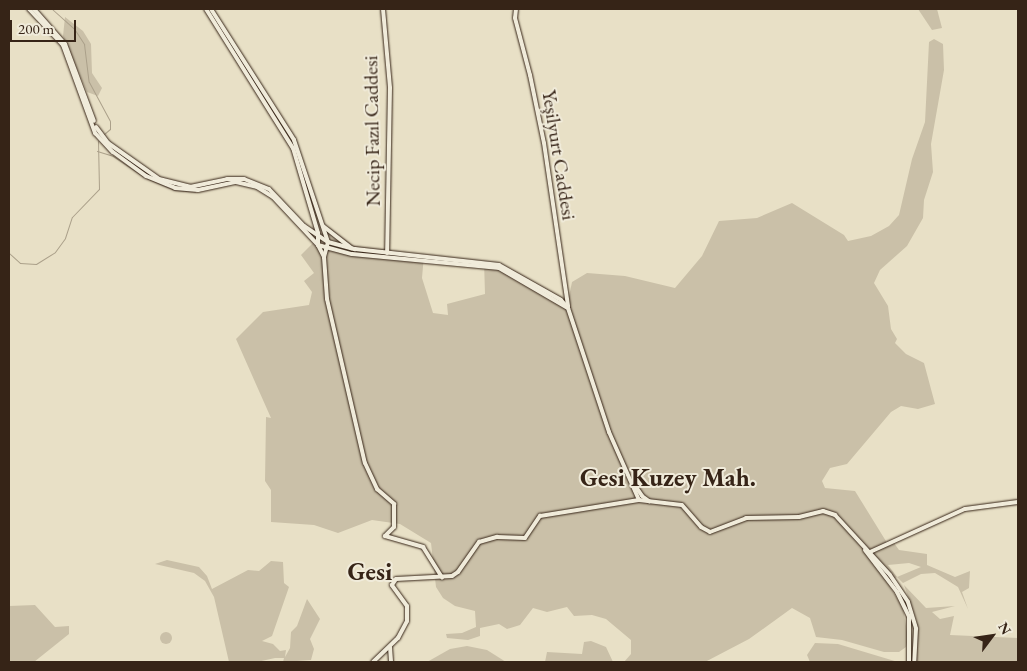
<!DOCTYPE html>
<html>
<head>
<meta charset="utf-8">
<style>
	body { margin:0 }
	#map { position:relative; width:1027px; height:671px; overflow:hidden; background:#e8e0c6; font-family:"EB Garamond",serif }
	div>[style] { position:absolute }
	.green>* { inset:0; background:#cac0a8 }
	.round { border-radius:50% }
	.stream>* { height:1px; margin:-0.5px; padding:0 0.5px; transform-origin:0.5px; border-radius:0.5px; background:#aba08a }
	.roads { filter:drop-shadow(0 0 1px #362417) drop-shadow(0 0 1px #362417) }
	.secondary>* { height:4px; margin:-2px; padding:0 2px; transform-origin:2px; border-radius:2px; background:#f0ebda }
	span { translate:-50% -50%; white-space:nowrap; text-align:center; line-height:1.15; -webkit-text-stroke:4px #f0ebda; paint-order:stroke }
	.street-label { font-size:20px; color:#362417 }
	.district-label { font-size:25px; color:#362417; font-weight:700 }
	.frame { position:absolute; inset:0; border:10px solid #362417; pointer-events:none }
	.north { position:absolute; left:967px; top:611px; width:50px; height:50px; -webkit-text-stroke:4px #f0ebda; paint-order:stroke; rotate:59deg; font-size:14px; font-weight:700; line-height:20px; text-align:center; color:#362417 }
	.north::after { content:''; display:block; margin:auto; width:18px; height:22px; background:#362417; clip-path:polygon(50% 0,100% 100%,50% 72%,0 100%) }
	.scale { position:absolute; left:10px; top:20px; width:66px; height:22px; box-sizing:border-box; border:2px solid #362417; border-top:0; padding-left:6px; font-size:15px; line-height:18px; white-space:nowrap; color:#362417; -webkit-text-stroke:4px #f0ebda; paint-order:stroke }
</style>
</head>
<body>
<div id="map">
	<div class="green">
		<i style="clip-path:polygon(918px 9px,937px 9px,942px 28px,932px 30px)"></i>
		<i style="clip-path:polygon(65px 17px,83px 31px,91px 44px,92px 73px,102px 88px,98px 96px,87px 92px,63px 36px)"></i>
		<i style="clip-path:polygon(evenodd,934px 39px,943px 44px,944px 70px,931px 144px,933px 172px,924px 200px,923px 218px,907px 246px,880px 270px,874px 283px,888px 306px,891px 329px,897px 339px,895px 343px,906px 354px,924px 363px,935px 404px,918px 409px,901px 406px,891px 412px,847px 464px,830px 468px,822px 481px,825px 488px,855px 491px,889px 546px,894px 543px,899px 550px,927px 554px,927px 565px,955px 577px,970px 571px,969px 588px,962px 592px,968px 609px,958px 587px,935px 573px,921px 574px,903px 583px,897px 577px,887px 582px,903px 608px,908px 638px,906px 647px,899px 652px,884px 652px,842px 640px,816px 637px,810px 618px,792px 608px,749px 639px,705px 662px,624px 662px,631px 654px,631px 640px,606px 619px,592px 615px,574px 616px,567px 607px,547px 612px,533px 608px,520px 625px,507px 629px,499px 624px,480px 628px,480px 636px,468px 640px,447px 638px,446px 634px,462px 633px,476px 627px,475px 611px,455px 606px,443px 598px,436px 587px,431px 543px,400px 524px,372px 520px,338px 533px,314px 525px,271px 522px,271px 490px,265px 481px,266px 417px,271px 418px,236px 339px,263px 312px,309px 305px,312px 292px,304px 281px,314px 273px,301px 255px,329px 227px,354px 246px,424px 255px,422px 278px,433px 313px,448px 315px,447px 304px,485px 294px,484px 261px,513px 270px,568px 301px,572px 282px,587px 273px,625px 276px,675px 288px,702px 256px,719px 221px,757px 218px,792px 203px,844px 235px,848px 241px,871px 236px,889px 226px,899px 215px,912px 159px,925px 122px,929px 42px,934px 39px,909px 563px,921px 567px,897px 577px,888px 565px,909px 563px)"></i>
		<i style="clip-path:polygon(167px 560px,199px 567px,207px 576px,212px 589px,248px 570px,259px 571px,271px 561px,283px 562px,284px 583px,289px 587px,272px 636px,262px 641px,273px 644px,280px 651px,286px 650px,285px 657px,290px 648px,291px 632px,297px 626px,307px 599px,320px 619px,310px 639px,314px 649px,311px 660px,283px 662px,284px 658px,275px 658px,257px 662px,229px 662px,214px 597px,205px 581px,194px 573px,155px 564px)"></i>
		<i style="clip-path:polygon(904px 585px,926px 608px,955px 606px,932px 612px,940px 619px,954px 616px,950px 635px,1018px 638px,1018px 662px,915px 662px,917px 622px)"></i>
		<i style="clip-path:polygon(35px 605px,55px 627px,69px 626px,69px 634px,34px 662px,9px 662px,9px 606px)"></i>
		<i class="round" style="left:160px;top:632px;width:12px;height:12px"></i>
		<i style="clip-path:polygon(591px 641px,606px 647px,613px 662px,545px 662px,547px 652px,582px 654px,584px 642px)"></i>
		<i style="clip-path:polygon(815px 643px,838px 644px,898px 662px,810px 662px,807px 655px)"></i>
		<i style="clip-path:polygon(467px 646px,487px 650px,506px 662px,427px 662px,450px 649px)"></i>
	</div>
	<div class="stream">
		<i style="left:52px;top:9px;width:31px;rotate:42deg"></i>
		<i style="left:75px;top:30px;width:17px;rotate:57deg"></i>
		<i style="left:84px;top:44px;width:38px;rotate:83deg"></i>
		<i style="left:89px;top:82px;width:44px;rotate:61.7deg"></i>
		<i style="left:110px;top:121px;width:8px;rotate:90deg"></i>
		<i style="left:110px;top:129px;width:8px;rotate:140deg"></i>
		<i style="left:97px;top:151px;width:17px;rotate:17deg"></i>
		<i style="left:113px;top:156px;width:36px;rotate:34deg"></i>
		<i style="left:146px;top:178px;width:30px;rotate:23deg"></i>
		<i style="left:174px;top:190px;width:21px;rotate:5deg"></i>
		<i style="left:9px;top:253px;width:15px;rotate:42deg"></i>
		<i style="left:20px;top:263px;width:16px;rotate:4deg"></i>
		<i style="left:36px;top:264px;width:22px;rotate:-32deg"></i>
		<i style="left:55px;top:252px;width:17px;rotate:-54deg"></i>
		<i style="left:65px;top:238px;width:22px;rotate:-72deg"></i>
		<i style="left:72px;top:217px;width:39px;rotate:-46deg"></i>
		<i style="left:99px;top:189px;width:48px;rotate:-91.2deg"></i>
	</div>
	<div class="roads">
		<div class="secondary">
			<i style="left:29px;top:9px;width:50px;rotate:46.6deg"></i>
			<i style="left:63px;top:45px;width:94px;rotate:70deg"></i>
			<i style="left:95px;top:133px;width:26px;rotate:47deg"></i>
			<i style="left:113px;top:152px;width:41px;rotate:36deg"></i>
			<i style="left:146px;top:176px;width:31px;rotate:22deg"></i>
			<i style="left:175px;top:188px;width:23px;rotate:5deg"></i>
			<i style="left:198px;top:190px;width:39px;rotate:-12deg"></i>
			<i style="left:236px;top:182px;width:22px;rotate:13deg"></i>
			<i style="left:257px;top:187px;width:19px;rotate:32deg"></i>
			<i style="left:273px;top:197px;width:66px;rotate:46.8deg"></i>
			<i style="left:318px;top:245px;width:13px;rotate:63deg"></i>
			<i style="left:324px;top:257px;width:42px;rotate:85.9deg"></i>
			<i style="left:327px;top:299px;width:168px;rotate:77deg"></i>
			<i style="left:365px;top:463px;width:29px;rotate:65deg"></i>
			<i style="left:377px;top:489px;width:23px;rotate:41deg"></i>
			<i style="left:394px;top:504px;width:23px;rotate:90deg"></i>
			<i style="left:394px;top:527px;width:13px;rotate:135deg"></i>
			<i style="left:385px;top:536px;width:40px;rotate:16deg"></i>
			<i style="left:423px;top:547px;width:36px;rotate:58deg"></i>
			<i style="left:34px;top:9px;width:47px;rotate:48.5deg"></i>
			<i style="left:65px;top:44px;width:82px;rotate:69.4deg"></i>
			<i style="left:206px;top:9px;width:164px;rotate:58deg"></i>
			<i style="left:293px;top:148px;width:89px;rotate:73.6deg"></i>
			<i style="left:318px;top:233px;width:12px;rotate:90deg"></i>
			<i style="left:318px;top:245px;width:35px;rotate:15deg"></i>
			<i style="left:352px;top:254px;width:148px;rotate:5.4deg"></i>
			<i style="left:499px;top:268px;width:78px;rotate:30.2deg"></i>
			<i style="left:211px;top:9px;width:155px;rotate:57.6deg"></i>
			<i style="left:294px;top:140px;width:108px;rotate:71.6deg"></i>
			<i style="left:328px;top:242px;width:28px;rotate:15deg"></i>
			<i style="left:355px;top:249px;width:145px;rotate:6.3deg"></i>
			<i style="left:499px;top:265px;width:71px;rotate:29.4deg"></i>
			<i style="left:561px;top:300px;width:11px;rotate:49deg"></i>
			<i style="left:568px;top:308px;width:131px;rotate:71.7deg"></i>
			<i style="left:609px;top:432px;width:74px;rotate:66.2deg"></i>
			<i style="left:383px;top:9px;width:79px;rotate:84.9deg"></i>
			<i style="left:390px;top:88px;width:165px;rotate:91deg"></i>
			<i style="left:516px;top:9px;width:9px;rotate:96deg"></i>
			<i style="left:515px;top:18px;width:59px;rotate:75.3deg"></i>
			<i style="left:530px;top:75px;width:69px;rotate:78.4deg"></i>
			<i style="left:544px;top:143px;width:165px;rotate:81.6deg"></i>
			<i style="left:96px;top:127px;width:20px;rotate:53deg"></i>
			<i style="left:108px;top:143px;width:62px;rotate:35.2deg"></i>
			<i style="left:159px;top:179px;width:32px;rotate:14deg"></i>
			<i style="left:190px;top:187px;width:38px;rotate:-12deg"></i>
			<i style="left:227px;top:179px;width:17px"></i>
			<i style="left:244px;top:179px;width:27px;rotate:22deg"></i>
			<i style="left:269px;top:189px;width:51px;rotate:46.6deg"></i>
			<i style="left:304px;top:226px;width:29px;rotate:34deg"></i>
			<i style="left:328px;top:242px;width:16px;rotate:105deg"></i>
			<i style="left:323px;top:226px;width:36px;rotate:38deg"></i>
			<i style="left:632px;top:481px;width:18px;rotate:56deg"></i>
			<i style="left:642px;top:496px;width:9px;rotate:36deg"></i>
			<i style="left:865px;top:550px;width:53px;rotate:52.7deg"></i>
			<i style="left:897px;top:592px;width:28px;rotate:64deg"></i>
			<i style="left:909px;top:617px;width:45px;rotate:90deg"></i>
			<i style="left:870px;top:552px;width:104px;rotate:-24.4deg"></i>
			<i style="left:965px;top:509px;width:53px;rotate:-7.5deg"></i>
			<i style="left:390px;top:647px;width:15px;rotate:86deg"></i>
			<i style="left:373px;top:662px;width:35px;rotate:-44deg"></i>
			<i style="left:398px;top:638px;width:19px;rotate:-62deg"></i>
			<i style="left:407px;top:621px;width:15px;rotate:-90deg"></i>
			<i style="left:407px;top:606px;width:26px;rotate:-126deg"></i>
			<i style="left:392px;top:585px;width:7px;rotate:-56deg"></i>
			<i style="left:396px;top:579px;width:56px;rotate:-3.1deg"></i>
			<i style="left:452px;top:576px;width:7px;rotate:-34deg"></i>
			<i style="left:458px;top:572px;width:37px;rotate:-55deg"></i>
			<i style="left:479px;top:542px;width:19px;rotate:-16deg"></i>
			<i style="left:497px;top:537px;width:28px;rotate:2deg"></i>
			<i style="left:525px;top:538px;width:27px;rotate:-56deg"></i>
			<i style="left:540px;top:516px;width:100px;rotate:-9.2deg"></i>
			<i style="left:639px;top:500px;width:43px;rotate:6.6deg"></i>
			<i style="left:682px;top:505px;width:29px;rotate:49deg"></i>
			<i style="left:701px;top:527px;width:10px;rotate:29deg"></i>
			<i style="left:710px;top:532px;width:39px;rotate:-21deg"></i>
			<i style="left:746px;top:518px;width:53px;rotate:-1.1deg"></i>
			<i style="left:799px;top:517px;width:25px;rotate:-14deg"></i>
			<i style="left:823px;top:511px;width:13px;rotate:18deg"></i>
			<i style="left:835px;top:515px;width:81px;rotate:47.5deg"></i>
			<i style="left:890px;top:575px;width:32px;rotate:56deg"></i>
			<i style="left:908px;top:602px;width:28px;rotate:73deg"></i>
			<i style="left:916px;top:629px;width:33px;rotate:93deg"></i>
		</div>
	</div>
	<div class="street-label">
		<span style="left:372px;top:131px;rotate:-91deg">Necip Fazıl Caddesi</span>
		<span style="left:559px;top:155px;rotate:81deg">Yeşilyurt Caddesi</span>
	</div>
	<div class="district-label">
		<span style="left:668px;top:477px">Gesi Kuzey Mah.</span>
		<span style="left:370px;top:571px">Gesi</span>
	</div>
	<div class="frame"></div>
	<div class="north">N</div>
	<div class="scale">200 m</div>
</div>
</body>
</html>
